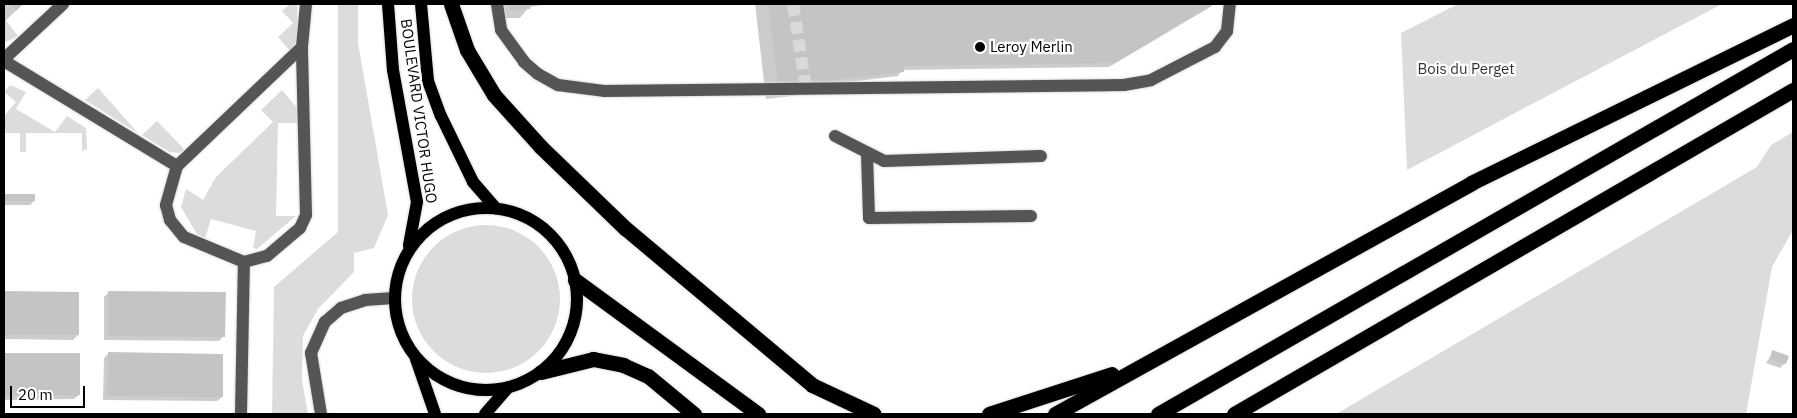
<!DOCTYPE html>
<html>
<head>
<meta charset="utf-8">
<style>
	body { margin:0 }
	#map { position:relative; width:1797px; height:418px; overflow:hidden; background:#fff; font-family:"IBM Plex Sans",sans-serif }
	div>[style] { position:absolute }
	.green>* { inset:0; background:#dcdcdc }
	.round { border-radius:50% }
	.shadow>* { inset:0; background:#0003 }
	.building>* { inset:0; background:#c4c4c4 }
	.minor-tunnel>* { height:12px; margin-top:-6px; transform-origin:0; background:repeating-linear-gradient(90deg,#d9d9d9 0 12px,transparent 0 18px) }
	.roads { filter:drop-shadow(0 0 1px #dbdbdb) drop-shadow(0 0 1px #dbdbdb) }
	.minor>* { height:12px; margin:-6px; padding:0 6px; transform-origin:6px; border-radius:6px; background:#555 }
	.major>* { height:12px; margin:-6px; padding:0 6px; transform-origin:6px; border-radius:6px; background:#000 }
	.major>.ring { margin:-6px; padding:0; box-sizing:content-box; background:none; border:12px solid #000; border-radius:50% }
	.highway>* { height:15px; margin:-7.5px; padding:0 7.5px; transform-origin:7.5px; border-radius:7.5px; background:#000 }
	.dots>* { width:14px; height:14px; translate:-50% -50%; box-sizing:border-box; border:2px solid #fff; border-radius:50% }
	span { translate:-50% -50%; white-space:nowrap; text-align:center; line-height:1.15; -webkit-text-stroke:4.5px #fff; paint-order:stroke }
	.poi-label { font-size:15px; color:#000 }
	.left { translate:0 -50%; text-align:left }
	.park-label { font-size:15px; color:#333 }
	.street-label { font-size:15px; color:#000 }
	.frame { position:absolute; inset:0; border:5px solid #000; pointer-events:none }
	.scale { position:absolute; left:10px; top:386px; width:75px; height:22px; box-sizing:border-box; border:2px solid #000; border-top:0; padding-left:6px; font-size:15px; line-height:18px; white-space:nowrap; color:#000; -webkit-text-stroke:4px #fff; paint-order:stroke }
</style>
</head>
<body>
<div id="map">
	<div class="green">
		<i style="clip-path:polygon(290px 4px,297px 4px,298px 42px,290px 51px,278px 37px,293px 23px,282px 11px)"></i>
		<i style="clip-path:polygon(338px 4px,358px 4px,358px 43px,388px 215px,374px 248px,354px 253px,354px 272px,318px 309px,303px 336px,302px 380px,308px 414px,272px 414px,274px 287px,338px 232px)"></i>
		<i style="clip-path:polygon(1458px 4px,1722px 4px,1407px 170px,1401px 33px)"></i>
		<i style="clip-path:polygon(4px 18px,18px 36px,4px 43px)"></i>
		<i style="clip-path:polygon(10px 85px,26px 92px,16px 109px,55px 132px,67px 116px,86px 128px,87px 149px,82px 151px,82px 133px,26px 133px,26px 152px,20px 152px,20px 133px,4px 133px,4px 116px,16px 102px,4px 92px)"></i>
		<i style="clip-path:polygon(98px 88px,138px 133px,85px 100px)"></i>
		<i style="clip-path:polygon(282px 90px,298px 109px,297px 123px,278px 123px,276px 216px,296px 216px,257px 249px,253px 248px,256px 231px,211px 219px,205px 238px,197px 234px,181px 207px,186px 189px,203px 200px,216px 177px,273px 122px,261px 110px)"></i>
		<i style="clip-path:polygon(157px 121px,184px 149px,180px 153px,170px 152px,142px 135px)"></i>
		<i style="clip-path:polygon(1793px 132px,1793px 230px,1772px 267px,1746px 414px,1336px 414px,1757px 167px,1771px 145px)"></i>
		<i class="round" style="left:412px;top:225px;width:148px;height:148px"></i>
	</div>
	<div class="shadow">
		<i style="clip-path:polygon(4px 4px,23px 4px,4px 22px)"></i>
		<i style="clip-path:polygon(501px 4px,549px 4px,529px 7px,520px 18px,501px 18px)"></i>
		<i style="clip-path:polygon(755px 4px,1212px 4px,1212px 6px,1109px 67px,902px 70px,898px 76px,817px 86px,809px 94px,766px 99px)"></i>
		<i style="clip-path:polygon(4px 195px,34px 195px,34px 201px,30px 205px,4px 205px)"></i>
		<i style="clip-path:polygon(109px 292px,224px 336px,219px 341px,104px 340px,104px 297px)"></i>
		<i style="clip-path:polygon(4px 293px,78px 293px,78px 335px,73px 340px,4px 339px)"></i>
		<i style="clip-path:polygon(1773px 352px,1785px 363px,1780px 368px,1766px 363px)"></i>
		<i style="clip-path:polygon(4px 354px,79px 354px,79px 395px,74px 399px,4px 400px)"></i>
		<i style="clip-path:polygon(108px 354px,222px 397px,217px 401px,103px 400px,104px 358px)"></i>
	</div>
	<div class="building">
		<i style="clip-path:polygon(9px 4px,23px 4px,16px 11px)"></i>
		<i style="clip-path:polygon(510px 4px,531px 4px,530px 9px,510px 10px)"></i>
		<i style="clip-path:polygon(768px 4px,1214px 4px,1115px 63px,904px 66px,904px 72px,778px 87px)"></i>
		<i style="clip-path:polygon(4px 194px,35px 194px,35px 201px,4px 201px)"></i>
		<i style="clip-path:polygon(4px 291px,79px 292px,79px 335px,4px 335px)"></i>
		<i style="clip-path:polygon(108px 291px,226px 292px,225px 337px,108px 336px)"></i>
		<i style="clip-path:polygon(1772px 350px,1789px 356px,1786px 364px,1770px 359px)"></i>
		<i style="clip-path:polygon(108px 352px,223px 354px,223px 397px,107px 396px)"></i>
		<i style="clip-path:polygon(4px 353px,80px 353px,80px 395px,4px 396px)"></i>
	</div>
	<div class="minor-tunnel">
		<i style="left:793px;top:4px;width:86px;rotate:81.3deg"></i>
	</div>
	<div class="roads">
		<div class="minor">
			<i style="left:497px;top:4px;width:26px;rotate:81deg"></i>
			<i style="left:501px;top:30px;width:39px;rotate:54deg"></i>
			<i style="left:524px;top:62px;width:18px;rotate:41deg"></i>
			<i style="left:538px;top:74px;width:23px;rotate:29deg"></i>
			<i style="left:558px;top:85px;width:46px;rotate:7.4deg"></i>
			<i style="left:604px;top:91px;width:520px;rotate:-0.66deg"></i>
			<i style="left:1124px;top:85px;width:27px;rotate:-10deg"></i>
			<i style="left:1151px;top:80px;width:72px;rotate:-27.3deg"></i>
			<i style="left:1215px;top:47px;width:20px;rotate:-53deg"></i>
			<i style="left:1227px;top:31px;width:27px;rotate:-84deg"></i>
			<i style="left:302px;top:47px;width:173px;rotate:136.4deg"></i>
			<i style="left:177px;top:166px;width:41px;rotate:105.8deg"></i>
			<i style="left:166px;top:205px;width:16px;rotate:75deg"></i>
			<i style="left:170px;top:220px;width:22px;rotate:51deg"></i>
			<i style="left:184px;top:237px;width:65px;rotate:22.6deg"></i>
			<i style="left:244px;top:262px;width:24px;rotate:-15deg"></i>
			<i style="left:267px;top:256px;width:43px;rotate:-40.3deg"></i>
			<i style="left:300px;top:228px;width:14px;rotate:-65deg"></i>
			<i style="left:306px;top:215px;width:168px;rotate:-91.4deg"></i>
			<i style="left:302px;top:47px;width:43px;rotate:-84.7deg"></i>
			<i style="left:4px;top:59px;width:81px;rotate:-43deg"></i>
			<i style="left:4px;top:61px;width:202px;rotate:31.3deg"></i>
			<i style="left:835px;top:136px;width:55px;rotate:27deg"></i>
			<i style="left:884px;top:161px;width:157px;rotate:-1.8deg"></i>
			<i style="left:867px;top:154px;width:64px;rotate:88.2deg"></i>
			<i style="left:869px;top:218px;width:162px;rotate:-0.7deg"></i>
			<i style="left:241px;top:414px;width:152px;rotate:-88.9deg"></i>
			<i style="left:321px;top:414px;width:62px;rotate:-99.3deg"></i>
			<i style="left:311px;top:353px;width:34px;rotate:-66deg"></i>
			<i style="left:325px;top:322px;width:21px;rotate:-41deg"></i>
			<i style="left:341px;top:308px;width:25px;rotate:-18deg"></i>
			<i style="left:365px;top:300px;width:29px;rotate:-4deg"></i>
		</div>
		<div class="major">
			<i style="left:388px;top:4px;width:66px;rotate:85.7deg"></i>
			<i style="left:393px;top:70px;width:134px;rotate:79.7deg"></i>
			<i style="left:417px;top:202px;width:44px;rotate:100.5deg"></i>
			<i style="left:421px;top:4px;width:77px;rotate:84.8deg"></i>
			<i style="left:428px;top:81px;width:37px;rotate:70deg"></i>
			<i style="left:441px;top:116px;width:73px;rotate:64.1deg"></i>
			<i style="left:473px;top:182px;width:35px;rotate:49deg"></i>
			<i class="ring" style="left:395px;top:208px;width:170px;height:170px"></i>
			<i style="left:416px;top:359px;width:58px;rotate:70.9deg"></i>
			<i style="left:485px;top:414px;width:35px;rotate:-49deg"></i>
		</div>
		<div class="highway">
			<i style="left:451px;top:4px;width:49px;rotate:70.8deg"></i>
			<i style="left:467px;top:50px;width:52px;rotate:59deg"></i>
			<i style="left:494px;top:95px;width:70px;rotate:47.9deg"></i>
			<i style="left:541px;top:147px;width:117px;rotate:44deg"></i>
			<i style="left:625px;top:228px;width:244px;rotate:40deg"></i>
			<i style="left:812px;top:385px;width:68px;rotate:25.1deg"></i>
			<i style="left:575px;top:280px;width:227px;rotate:36.2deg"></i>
			<i style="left:541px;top:372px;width:54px;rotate:-14deg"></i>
			<i style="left:593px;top:359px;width:31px;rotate:11deg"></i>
			<i style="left:623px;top:365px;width:27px;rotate:24deg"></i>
			<i style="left:648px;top:376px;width:60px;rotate:39.6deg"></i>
			<i style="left:989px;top:414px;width:129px;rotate:-18deg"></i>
			<i style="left:1055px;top:414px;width:476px;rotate:-29deg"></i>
			<i style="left:1471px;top:183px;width:359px;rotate:-26.1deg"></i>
			<i style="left:1158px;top:414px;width:732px;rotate:-29.89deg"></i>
			<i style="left:1234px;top:414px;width:646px;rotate:-30.1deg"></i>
		</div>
	</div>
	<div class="dots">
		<i style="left:980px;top:47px;background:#000"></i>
	</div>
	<div class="poi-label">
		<span class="left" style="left:990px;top:47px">Leroy Merlin</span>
	</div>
	<div class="park-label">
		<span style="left:1466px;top:69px">Bois du Perget</span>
	</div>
	<div class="street-label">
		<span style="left:419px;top:111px;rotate:82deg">BOULEVARD VICTOR HUGO</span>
	</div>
	<div class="frame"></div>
	<div class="scale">20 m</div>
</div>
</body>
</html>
